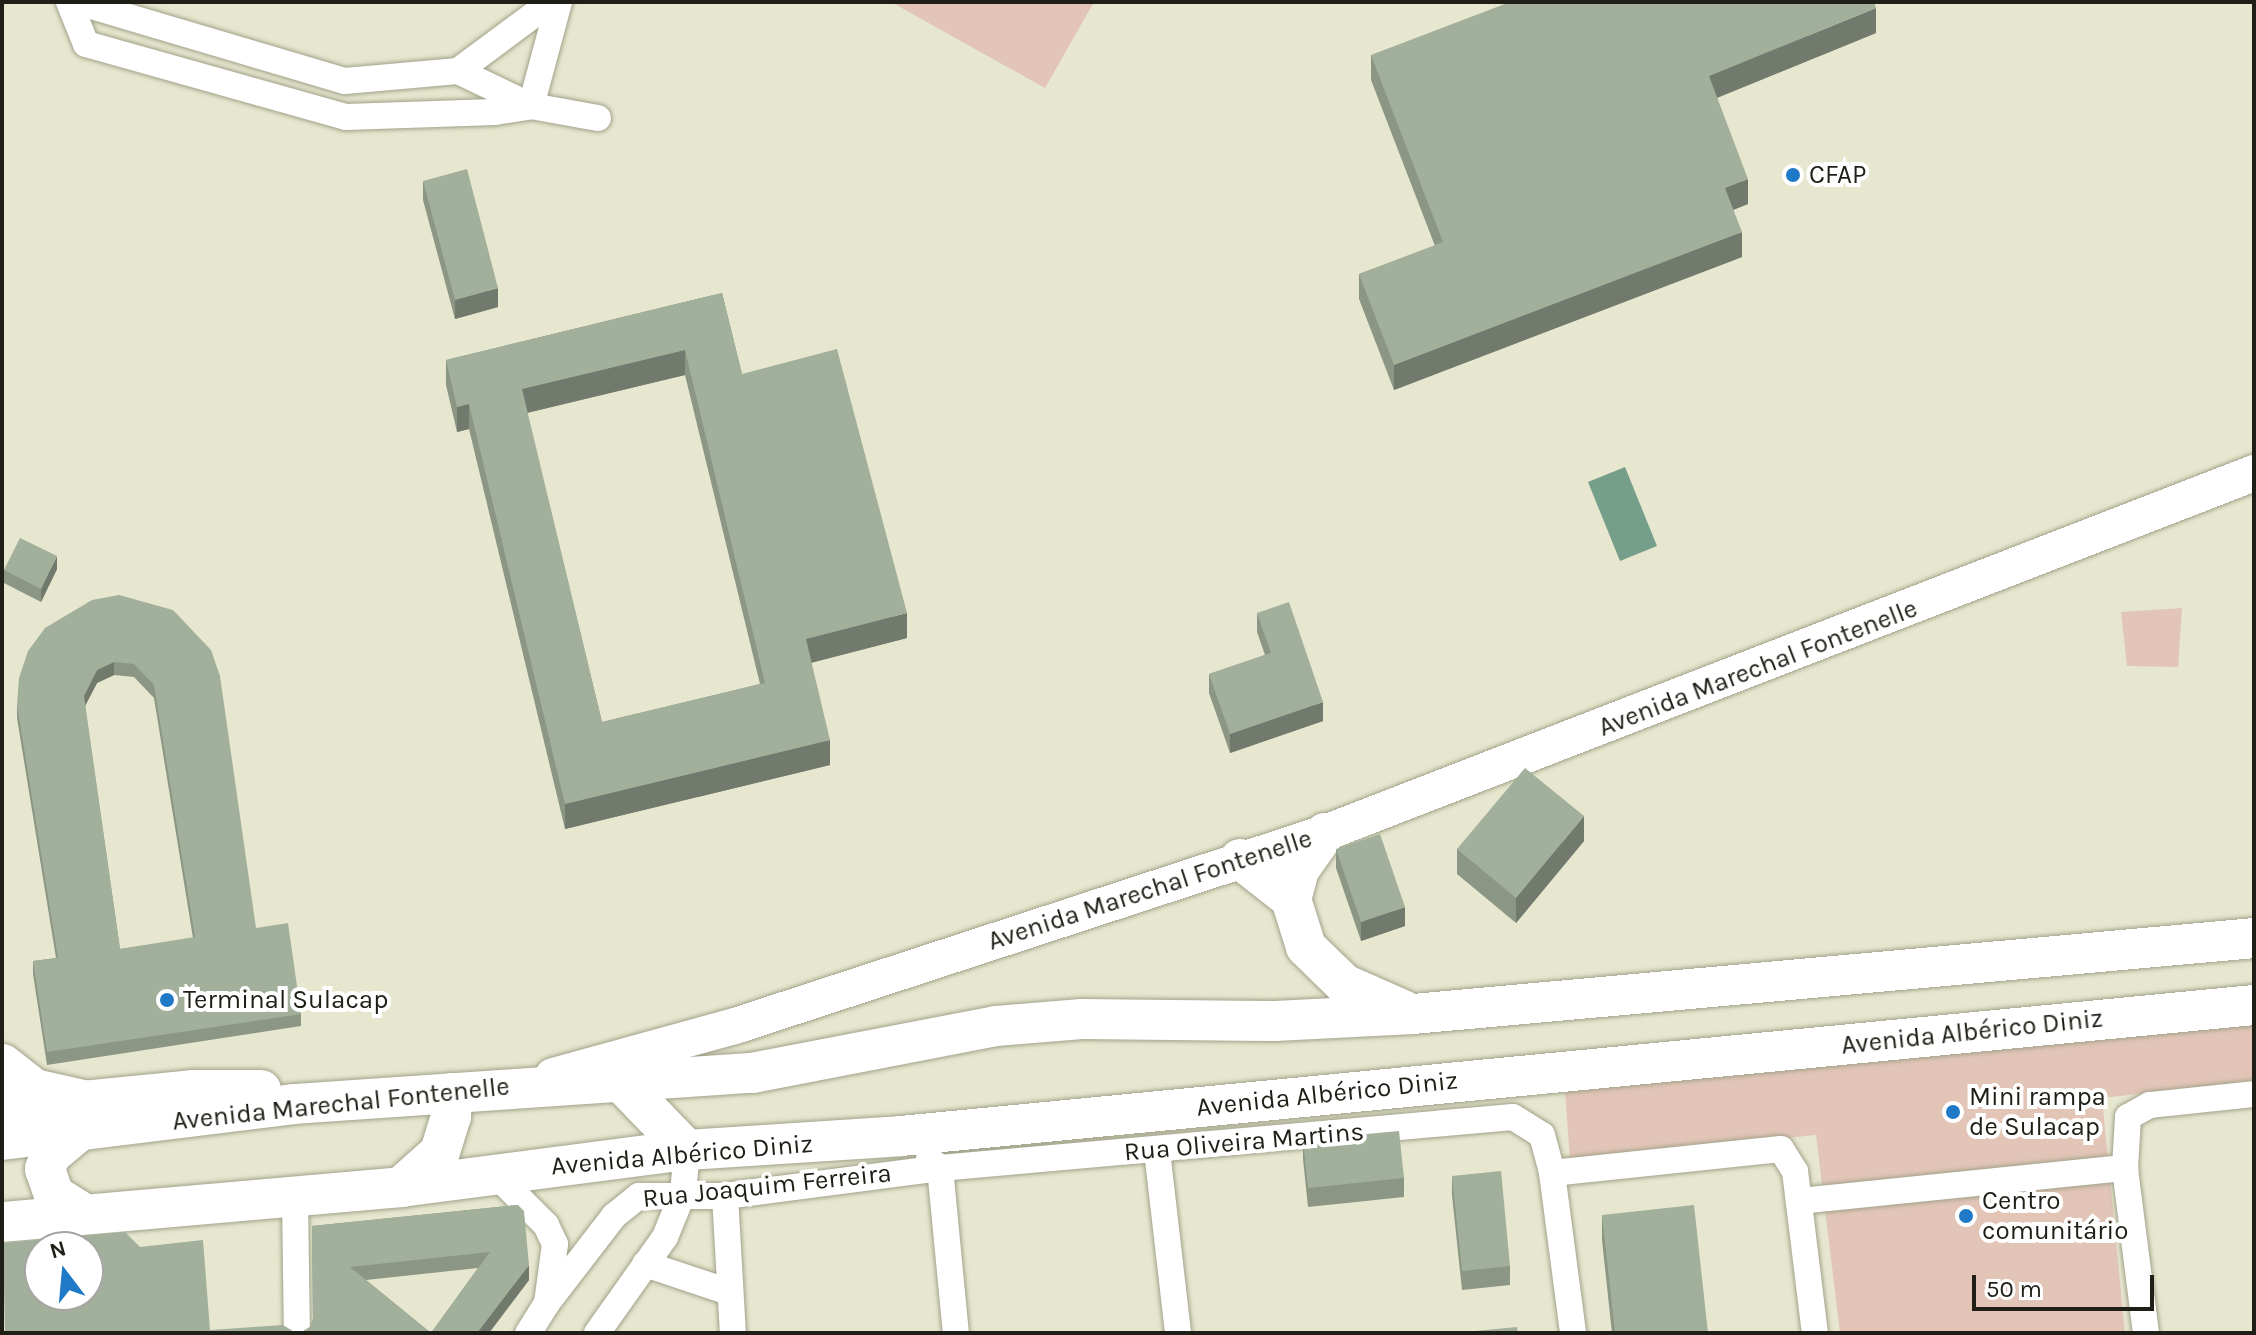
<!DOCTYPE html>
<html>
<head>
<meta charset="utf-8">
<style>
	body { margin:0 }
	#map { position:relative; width:2256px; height:1335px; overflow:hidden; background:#e7e7cf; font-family:Karla,sans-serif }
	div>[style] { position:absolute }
	.green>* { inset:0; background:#e2c5b6 }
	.water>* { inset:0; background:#759e8b }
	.roads { filter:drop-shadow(0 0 2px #a2a28b) drop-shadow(0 0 2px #a2a28b) }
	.street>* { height:26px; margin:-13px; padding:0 13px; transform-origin:13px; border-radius:13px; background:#fff }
	.secondary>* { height:36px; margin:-18px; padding:0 18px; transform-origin:18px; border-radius:18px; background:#fff }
	.primary>* { height:40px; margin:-20px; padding:0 20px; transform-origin:20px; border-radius:20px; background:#fff }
	.highway>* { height:44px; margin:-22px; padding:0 22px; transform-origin:22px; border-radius:22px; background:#fff }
	.wall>* { inset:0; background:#8b9685 }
	.shaded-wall>* { inset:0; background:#717a6c }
	.building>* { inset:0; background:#a2af9b }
	.dots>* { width:22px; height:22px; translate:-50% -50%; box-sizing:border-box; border:4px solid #fff; border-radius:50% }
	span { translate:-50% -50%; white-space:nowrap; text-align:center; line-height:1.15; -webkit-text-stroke:8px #fff; paint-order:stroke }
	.poi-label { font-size:26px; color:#201f17 }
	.left { translate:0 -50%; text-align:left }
	.street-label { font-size:26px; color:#201f17 }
	.frame { position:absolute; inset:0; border:4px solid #201f17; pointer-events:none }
	.north { position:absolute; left:24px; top:1231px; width:80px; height:80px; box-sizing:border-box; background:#fff; border:2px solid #a6a5a2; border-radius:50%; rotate:344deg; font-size:22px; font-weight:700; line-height:32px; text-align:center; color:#201f17 }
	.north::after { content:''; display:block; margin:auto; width:28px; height:36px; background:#1f79c6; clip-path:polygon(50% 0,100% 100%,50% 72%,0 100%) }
	.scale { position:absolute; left:1972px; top:1275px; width:182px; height:36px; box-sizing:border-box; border:4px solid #201f17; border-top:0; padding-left:10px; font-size:24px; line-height:28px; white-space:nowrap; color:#201f17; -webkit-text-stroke:6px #fff; paint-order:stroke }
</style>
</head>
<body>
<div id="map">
	<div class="green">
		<i style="clip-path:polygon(891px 2px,1094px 2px,1045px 88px)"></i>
		<i style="clip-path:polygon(2182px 608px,2178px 667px,2127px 666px,2121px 612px)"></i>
		<i style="clip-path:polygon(2254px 1020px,2254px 1081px,2102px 1098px,2125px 1333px,1840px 1333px,1816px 1135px,1570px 1160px,1565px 1092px)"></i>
	</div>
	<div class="water">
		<i style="clip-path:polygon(1625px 467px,1657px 546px,1620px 561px,1588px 482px)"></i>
	</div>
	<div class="roads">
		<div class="street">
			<i style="left:69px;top:2px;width:45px;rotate:68deg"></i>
			<i style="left:86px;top:44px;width:270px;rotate:15.7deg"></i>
			<i style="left:346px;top:117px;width:149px;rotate:-1.9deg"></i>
			<i style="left:495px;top:112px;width:36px;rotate:-9deg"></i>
			<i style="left:78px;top:2px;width:278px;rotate:16.5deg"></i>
			<i style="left:345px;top:81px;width:113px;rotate:-5.1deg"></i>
			<i style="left:458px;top:71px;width:81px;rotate:25.6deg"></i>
			<i style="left:531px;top:106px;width:68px;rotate:10.2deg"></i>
			<i style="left:458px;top:71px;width:116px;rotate:-36.6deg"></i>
			<i style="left:531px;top:106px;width:108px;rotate:-74.9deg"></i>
			<i style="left:1157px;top:1151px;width:183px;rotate:83.4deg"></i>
			<i style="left:929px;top:1159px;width:14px;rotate:39deg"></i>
			<i style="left:940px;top:1168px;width:166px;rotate:84.5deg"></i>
			<i style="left:1552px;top:1173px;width:230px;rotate:-6deg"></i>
			<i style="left:1781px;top:1149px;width:26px;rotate:58deg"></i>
			<i style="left:1795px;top:1171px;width:163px;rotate:83deg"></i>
			<i style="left:496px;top:1175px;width:71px;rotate:45deg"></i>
			<i style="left:546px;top:1225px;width:21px;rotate:65deg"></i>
			<i style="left:555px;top:1244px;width:60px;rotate:97.7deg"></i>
			<i style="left:547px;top:1303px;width:36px;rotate:122deg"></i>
			<i style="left:725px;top:1196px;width:137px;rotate:86.7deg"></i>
			<i style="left:295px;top:1197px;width:136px;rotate:89.2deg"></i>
			<i style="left:1799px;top:1201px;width:328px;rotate:-5.8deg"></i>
			<i style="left:645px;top:1264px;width:89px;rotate:18.4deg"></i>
			<i style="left:547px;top:1303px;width:110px;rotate:-52.4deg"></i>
			<i style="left:614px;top:1216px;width:32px;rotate:-39deg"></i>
			<i style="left:639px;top:1196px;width:86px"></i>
			<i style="left:725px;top:1196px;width:217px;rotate:-7.4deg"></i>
			<i style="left:940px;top:1168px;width:575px;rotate:-5.09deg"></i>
			<i style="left:1513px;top:1117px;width:34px;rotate:32deg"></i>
			<i style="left:1542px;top:1135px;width:39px;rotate:75deg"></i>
			<i style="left:1552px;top:1173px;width:161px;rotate:82.5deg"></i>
			<i style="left:597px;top:1333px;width:118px;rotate:-54.7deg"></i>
			<i style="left:665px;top:1237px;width:48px;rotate:-67.8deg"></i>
			<i style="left:683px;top:1193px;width:43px;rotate:-84.7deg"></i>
			<i style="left:2146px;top:1333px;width:166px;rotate:-97.3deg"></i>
			<i style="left:2125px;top:1168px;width:51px;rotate:-86.6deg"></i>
			<i style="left:2128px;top:1117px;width:25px;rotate:-29deg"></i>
			<i style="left:2150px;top:1105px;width:105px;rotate:-6deg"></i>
		</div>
		<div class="secondary">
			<i style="left:553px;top:1076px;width:189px;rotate:-15.4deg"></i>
			<i style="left:735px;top:1026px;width:621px;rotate:-18.11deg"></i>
			<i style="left:1325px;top:833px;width:996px;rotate:-21.18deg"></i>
		</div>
		<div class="primary">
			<i style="left:1325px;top:833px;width:45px;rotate:125.1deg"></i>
			<i style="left:1299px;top:870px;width:30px;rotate:105deg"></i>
			<i style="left:1291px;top:899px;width:50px;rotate:72.6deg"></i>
			<i style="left:1306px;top:947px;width:53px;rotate:44.2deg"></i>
			<i style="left:1344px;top:984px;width:67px;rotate:23.9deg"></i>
			<i style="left:1240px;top:859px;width:65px;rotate:38.1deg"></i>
			<i style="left:621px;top:1082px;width:95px;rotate:45.9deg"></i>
			<i style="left:2px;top:1109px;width:191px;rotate:-5.7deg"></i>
			<i style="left:192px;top:1090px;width:69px"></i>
			<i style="left:77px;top:1133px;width:35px;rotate:140deg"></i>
			<i style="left:50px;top:1156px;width:14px;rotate:111deg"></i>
			<i style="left:45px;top:1169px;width:28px;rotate:71deg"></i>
			<i style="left:54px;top:1195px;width:36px;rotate:32deg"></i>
			<i style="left:2px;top:1140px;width:294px;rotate:-7deg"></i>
			<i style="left:294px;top:1104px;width:459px;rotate:-3.9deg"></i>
			<i style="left:752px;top:1073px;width:248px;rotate:-10.9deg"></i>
			<i style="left:996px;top:1026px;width:86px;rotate:-4.7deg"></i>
			<i style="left:1082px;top:1019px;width:193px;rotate:0.6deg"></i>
			<i style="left:1275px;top:1021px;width:138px;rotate:-2.9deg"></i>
			<i style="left:1413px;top:1014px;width:844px;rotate:-5.16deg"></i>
			<i style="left:401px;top:1187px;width:52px;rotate:-41.9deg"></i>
			<i style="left:440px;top:1152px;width:37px;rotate:-73deg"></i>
			<i style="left:451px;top:1117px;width:24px;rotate:-88deg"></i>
			<i style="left:2px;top:1222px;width:401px;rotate:-5deg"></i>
			<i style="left:401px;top:1187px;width:288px;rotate:-7.4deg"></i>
			<i style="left:687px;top:1150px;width:214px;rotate:-3.7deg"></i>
			<i style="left:901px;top:1136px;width:1359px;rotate:-5.53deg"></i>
		</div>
		<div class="highway">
			<i style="left:2px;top:1066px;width:41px;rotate:38deg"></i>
			<i style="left:34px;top:1091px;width:50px;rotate:12.7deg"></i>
		</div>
	</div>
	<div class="wall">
		<i style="clip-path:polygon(1876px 33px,1717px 98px,1748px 204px,1733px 210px,1742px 257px,1394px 390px,1359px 299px,1359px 274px,1435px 246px,1371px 80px,1371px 55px)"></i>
		<i style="clip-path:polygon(423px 181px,498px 307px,455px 319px,423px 200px)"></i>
		<i style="clip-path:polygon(evenodd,722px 293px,742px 374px,907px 638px,811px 663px,830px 765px,565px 829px,469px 429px,457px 432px,446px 385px,446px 360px,722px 293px,685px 375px,760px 684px,602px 722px,527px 413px,685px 375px)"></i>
		<i style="clip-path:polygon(57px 569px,41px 602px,4px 583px,4px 570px)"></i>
		<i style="clip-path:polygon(evenodd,119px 595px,256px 928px,301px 1014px,301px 1026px,47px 1065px,33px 974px,33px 961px,56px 958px,17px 718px,17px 705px,119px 595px,114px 675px,134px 677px,154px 698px,193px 938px,120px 949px,85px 706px,97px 683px,114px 675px)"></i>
		<i style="clip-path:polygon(1257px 613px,1323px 721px,1230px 753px,1209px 693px,1209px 674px,1265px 655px,1257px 632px)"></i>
		<i style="clip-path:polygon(1584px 841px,1516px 923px,1457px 874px,1457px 849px)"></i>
		<i style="clip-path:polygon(1336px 849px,1405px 926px,1361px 941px,1336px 868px)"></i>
		<i style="clip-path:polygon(1303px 1140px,1404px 1178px,1404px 1197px,1308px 1207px,1303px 1159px)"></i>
		<i style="clip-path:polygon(1452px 1176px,1510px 1266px,1510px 1285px,1462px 1290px,1452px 1195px)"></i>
		<i style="clip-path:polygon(evenodd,518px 1205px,529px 1280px,489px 1333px,300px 1333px,310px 1327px,313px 1319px,312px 1226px,518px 1205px,478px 1268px,431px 1333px,366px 1280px,478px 1268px)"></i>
		<i style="clip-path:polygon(1602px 1215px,1708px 1333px,1612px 1333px,1602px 1240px)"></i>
	</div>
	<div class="shaded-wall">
		<i style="clip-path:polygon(1876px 8px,1876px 33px,1709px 101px,1709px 76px)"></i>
		<i style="clip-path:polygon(1748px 179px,1748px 204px,1725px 213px,1725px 188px)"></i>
		<i style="clip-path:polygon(1742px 232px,1742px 257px,1394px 390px,1394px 365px)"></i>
		<i style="clip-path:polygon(498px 288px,498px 307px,455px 319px,455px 300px)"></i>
		<i style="clip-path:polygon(685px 350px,685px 375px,522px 414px,522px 389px)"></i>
		<i style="clip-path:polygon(469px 404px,469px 429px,457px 432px,457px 407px)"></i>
		<i style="clip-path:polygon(57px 556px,57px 569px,41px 602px,41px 589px)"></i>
		<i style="clip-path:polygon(907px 613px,907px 638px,806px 664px,806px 639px)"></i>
		<i style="clip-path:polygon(114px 662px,114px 675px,97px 683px,84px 708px,84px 696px,97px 670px)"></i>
		<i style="clip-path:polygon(1323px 702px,1323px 721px,1230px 753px,1230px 734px)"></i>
		<i style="clip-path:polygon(830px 740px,830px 765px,565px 829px,565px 804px)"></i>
		<i style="clip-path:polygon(1584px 816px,1584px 841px,1516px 923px,1516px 898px)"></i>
		<i style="clip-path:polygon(1405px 907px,1405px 926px,1361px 941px,1361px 922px)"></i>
		<i style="clip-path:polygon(529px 1265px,529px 1280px,489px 1333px,477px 1333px)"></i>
	</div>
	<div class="building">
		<i style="clip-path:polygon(1510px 2px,1874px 2px,1876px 8px,1709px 76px,1748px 179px,1725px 188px,1742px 232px,1394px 365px,1359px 274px,1443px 242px,1371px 55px)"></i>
		<i style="clip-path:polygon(467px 169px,498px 288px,455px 300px,423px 181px)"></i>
		<i style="clip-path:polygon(evenodd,722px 293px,742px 374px,837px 349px,907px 613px,806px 639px,830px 740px,565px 804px,469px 404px,457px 407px,446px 360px,722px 293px,685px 350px,765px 683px,602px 722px,522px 389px,685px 350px)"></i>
		<i style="clip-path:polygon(20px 538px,57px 556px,41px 589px,4px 570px)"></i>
		<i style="clip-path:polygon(evenodd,119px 595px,173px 610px,211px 650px,220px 676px,256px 928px,288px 923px,301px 1014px,47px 1052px,33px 961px,58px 958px,17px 705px,19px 678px,28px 651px,45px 628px,92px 600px,119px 595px,114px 662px,134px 664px,154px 685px,195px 937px,120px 949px,84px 696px,97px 670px,114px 662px)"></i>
		<i style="clip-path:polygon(1289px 602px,1323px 702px,1230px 734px,1209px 674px,1271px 653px,1257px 613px)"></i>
		<i style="clip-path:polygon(1525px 768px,1584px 816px,1516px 898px,1457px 849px)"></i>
		<i style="clip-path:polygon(1380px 834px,1405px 907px,1361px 922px,1336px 849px)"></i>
		<i style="clip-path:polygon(1399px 1131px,1404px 1178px,1308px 1188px,1303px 1140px)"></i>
		<i style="clip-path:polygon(1501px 1171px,1510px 1266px,1462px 1271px,1452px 1176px)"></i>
		<i style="clip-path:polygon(evenodd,518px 1205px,524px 1211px,529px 1265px,477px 1333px,300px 1333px,310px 1327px,313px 1318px,312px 1226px,518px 1205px,490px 1252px,431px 1333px,350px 1267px,490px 1252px)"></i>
		<i style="clip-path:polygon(1694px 1205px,1708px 1333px,1615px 1333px,1602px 1215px)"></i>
		<i style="clip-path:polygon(evenodd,125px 1232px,140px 1247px,203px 1240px,210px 1330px,283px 1325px,296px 1333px,5px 1333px,3px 1243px,125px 1232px,40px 1247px,88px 1247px,88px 1295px,40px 1295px,40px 1247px)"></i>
		<i style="clip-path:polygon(1517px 1327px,1518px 1333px,1465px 1333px,1465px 1332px)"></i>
	</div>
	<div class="dots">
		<i style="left:1793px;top:175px;background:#1f79c6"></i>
		<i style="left:167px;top:1000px;background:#1f79c6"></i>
		<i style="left:1953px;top:1112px;background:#1f79c6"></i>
		<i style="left:1966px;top:1216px;background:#1f79c6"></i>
	</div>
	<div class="poi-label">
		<span class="left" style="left:1809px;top:175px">CFAP</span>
		<span class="left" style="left:183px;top:1000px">Terminal Sulacap</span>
		<span class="left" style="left:1969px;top:1112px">Mini rampa<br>de Sulacap</span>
		<span class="left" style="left:1982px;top:1216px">Centro<br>comunitário</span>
	</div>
	<div class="street-label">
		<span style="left:1758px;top:668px;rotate:-21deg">Avenida Marechal Fontenelle</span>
		<span style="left:1150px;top:890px;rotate:-18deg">Avenida Marechal Fontenelle</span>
		<span style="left:1972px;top:1032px;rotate:-6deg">Avenida Albérico Diniz</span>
		<span style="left:1327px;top:1094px;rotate:-6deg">Avenida Albérico Diniz</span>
		<span style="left:341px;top:1104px;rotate:-6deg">Avenida Marechal Fontenelle</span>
		<span style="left:1244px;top:1142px;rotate:-5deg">Rua Oliveira Martins</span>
		<span style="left:682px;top:1155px;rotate:-5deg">Avenida Albérico Diniz</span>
		<span style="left:767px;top:1186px;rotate:-6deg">Rua Joaquim Ferreira</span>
	</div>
	<div class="frame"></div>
	<div class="north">N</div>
	<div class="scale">50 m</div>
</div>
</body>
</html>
